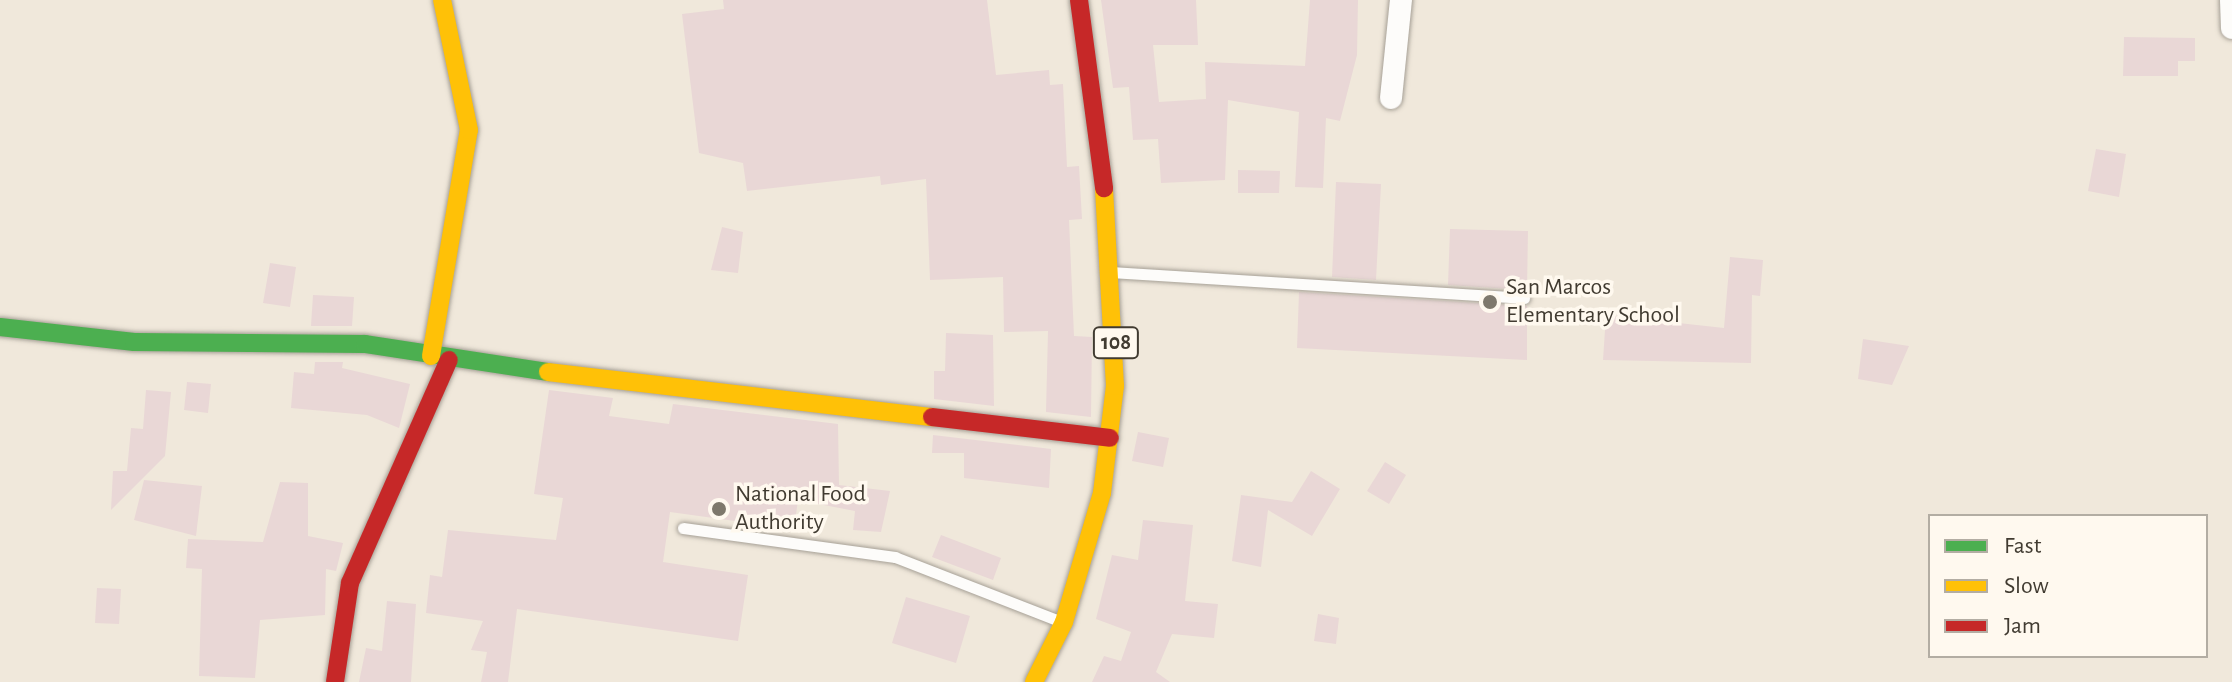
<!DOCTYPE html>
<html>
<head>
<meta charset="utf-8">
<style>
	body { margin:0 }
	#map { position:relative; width:2232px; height:682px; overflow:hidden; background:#f0e8db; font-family:"Alegreya Sans",sans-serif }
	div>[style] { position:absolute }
	.building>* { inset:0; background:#e9d7d6 }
	.roads { filter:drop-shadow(0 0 2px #a6a096) drop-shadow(0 0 2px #a6a096) }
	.lane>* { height:11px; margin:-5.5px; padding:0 5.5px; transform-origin:5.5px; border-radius:5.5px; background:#fdfcfa }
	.street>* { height:22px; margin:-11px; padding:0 11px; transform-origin:11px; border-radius:11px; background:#fdfcfa }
	.fast>* { height:18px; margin:-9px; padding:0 9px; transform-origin:9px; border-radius:9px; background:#4caf50 }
	.slow>* { height:18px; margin:-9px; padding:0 9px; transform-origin:9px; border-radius:9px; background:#ffc107 }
	.jam>* { height:18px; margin:-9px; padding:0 9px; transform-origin:9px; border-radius:9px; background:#c62828 }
	.dots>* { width:22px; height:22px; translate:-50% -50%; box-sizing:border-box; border:4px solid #fff9ef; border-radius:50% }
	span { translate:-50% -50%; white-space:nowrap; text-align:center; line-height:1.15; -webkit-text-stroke:7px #fff9ef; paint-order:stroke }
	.shield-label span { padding:2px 6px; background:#fff9ef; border:2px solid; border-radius:6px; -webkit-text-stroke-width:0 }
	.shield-label { font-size:22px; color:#413b31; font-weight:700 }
	.poi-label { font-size:24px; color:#413b31 }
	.left { translate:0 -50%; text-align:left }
	.legend { position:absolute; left:1928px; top:514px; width:280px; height:144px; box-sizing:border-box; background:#fff9ef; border:2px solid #b3ada3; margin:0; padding:10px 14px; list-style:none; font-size:24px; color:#413b31 }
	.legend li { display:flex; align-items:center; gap:16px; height:40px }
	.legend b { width:40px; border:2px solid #b3ada3 }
</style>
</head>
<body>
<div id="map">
	<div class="building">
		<i style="clip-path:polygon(723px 0,987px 0,996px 75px,1049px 70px,1050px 85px,1063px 84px,1067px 167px,1079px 166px,1082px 219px,1069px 220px,1074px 336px,1092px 337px,1091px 417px,1046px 412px,1048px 331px,1004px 332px,1003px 277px,930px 280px,926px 179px,881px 185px,880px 176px,747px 191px,743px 163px,699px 153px,682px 14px,724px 9px)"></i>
		<i style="clip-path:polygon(1101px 0,1196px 0,1198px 45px,1153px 45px,1159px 102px,1206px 99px,1205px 62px,1305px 66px,1310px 0,1358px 0,1357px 55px,1340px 121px,1326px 118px,1323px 188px,1295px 187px,1299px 112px,1228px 100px,1225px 180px,1161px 183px,1158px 139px,1133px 140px,1129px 87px,1113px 88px)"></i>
		<i style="clip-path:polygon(2124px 37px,2195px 38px,2195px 61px,2178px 61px,2178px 76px,2123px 76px)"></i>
		<i style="clip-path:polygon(2096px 149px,2126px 154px,2119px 197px,2088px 191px)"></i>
		<i style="clip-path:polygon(1238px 170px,1280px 171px,1279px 193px,1238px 193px)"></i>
		<i style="clip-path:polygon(1336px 182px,1381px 184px,1376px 280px,1332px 277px)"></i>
		<i style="clip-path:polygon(722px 227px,743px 232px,738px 273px,711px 270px)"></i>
		<i style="clip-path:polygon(1450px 229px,1528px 231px,1527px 290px,1448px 285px)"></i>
		<i style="clip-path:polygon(1730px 257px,1763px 260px,1760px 296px,1752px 295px,1751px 363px,1603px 360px,1606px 315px,1724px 328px)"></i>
		<i style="clip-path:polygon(270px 263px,296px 267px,290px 307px,263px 303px)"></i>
		<i style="clip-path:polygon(1299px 292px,1527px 306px,1527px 360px,1297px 348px)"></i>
		<i style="clip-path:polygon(313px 295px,354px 297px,352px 326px,311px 326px)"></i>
		<i style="clip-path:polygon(946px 333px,993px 335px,994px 406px,934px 399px,934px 371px,945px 371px)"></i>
		<i style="clip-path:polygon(1863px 339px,1909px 346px,1892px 385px,1858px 379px)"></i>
		<i style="clip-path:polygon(315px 362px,343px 362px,342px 368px,410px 384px,399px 428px,367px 415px,291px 408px,294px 372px,314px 374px)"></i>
		<i style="clip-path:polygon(187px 382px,211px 384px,208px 413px,184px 410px)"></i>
		<i style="clip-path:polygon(146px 390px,171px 392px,165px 456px,111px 510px,113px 471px,127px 471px,131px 428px,143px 429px)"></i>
		<i style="clip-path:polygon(549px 390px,613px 398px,609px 416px,669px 424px,673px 404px,838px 424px,839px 485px,890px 491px,881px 532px,853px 530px,855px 511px,798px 500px,794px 529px,670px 512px,663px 562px,748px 575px,738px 641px,517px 609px,508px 682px,481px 682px,487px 652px,471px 650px,483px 621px,426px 613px,430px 575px,442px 577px,448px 530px,556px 540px,563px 498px,534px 494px)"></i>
		<i style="clip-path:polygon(1138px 432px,1169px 438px,1163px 467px,1132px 461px)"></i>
		<i style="clip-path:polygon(933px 435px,1051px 449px,1049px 488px,964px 478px,964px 453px,932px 453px)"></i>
		<i style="clip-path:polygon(1385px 462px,1406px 475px,1389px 504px,1367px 491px)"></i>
		<i style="clip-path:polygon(1311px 471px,1340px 489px,1312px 536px,1268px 510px,1261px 567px,1232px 561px,1241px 495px,1292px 502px)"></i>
		<i style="clip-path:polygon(144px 480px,202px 486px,196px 536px,134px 520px)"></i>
		<i style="clip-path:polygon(280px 482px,308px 483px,308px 536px,343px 543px,336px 571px,326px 569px,325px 615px,260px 620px,255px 678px,199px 676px,202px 569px,186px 568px,188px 539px,263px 542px)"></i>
		<i style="clip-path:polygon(1143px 520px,1193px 525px,1185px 601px,1218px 604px,1214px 638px,1172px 634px,1156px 672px,1170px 682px,1092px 682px,1104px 656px,1121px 661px,1131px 632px,1096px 619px,1112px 555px,1138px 560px)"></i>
		<i style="clip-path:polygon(941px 535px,1001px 558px,993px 580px,932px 557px)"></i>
		<i style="clip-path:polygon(97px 588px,121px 589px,119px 624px,95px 623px)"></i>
		<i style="clip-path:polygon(906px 597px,970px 616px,956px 663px,892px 643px)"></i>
		<i style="clip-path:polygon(387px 601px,416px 604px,411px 682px,359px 682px,366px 648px,382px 651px)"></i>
		<i style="clip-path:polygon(1318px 614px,1339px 618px,1336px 644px,1314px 641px)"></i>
	</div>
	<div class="roads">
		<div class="lane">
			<i style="left:1112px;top:272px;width:413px;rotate:3.6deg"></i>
			<i style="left:683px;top:528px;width:214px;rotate:7.8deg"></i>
			<i style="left:895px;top:557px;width:176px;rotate:21.3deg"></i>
		</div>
		<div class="street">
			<i style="left:2231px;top:0;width:28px;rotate:88deg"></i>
			<i style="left:1391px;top:98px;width:99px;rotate:-84.2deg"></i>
		</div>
		<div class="fast">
			<i style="left:0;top:327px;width:135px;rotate:6.4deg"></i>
			<i style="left:134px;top:342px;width:231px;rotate:0.5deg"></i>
			<i style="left:365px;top:344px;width:185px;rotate:8.7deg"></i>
		</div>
		<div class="slow">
			<i style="left:431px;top:356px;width:229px;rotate:-80.5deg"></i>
			<i style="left:469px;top:130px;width:133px;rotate:-101.7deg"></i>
			<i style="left:548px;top:372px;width:387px;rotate:6.7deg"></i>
			<i style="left:1034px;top:682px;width:67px;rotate:-63.4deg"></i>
			<i style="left:1064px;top:622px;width:134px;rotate:-73.6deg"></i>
			<i style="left:1102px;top:493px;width:108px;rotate:-83.1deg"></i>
			<i style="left:1115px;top:386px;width:198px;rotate:-93.2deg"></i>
		</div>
		<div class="jam">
			<i style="left:1079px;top:0;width:190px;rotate:82.4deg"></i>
			<i style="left:932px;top:417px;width:179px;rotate:6.7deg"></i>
			<i style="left:335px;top:682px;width:100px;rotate:-81.4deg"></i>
			<i style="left:350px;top:583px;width:244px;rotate:-66.1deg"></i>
		</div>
	</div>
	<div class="dots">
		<i style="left:1490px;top:302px;background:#7e786c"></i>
		<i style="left:719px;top:509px;background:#7e786c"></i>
	</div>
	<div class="shield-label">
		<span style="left:1116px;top:343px">108</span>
	</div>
	<div class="poi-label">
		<span class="left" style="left:1506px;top:302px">San Marcos<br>Elementary School</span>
		<span class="left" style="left:735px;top:509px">National Food<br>Authority</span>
	</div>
	<ul class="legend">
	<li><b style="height:10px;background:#4caf50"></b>Fast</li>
	<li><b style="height:10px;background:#ffc107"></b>Slow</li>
	<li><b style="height:10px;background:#c62828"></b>Jam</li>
	</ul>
</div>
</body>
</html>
